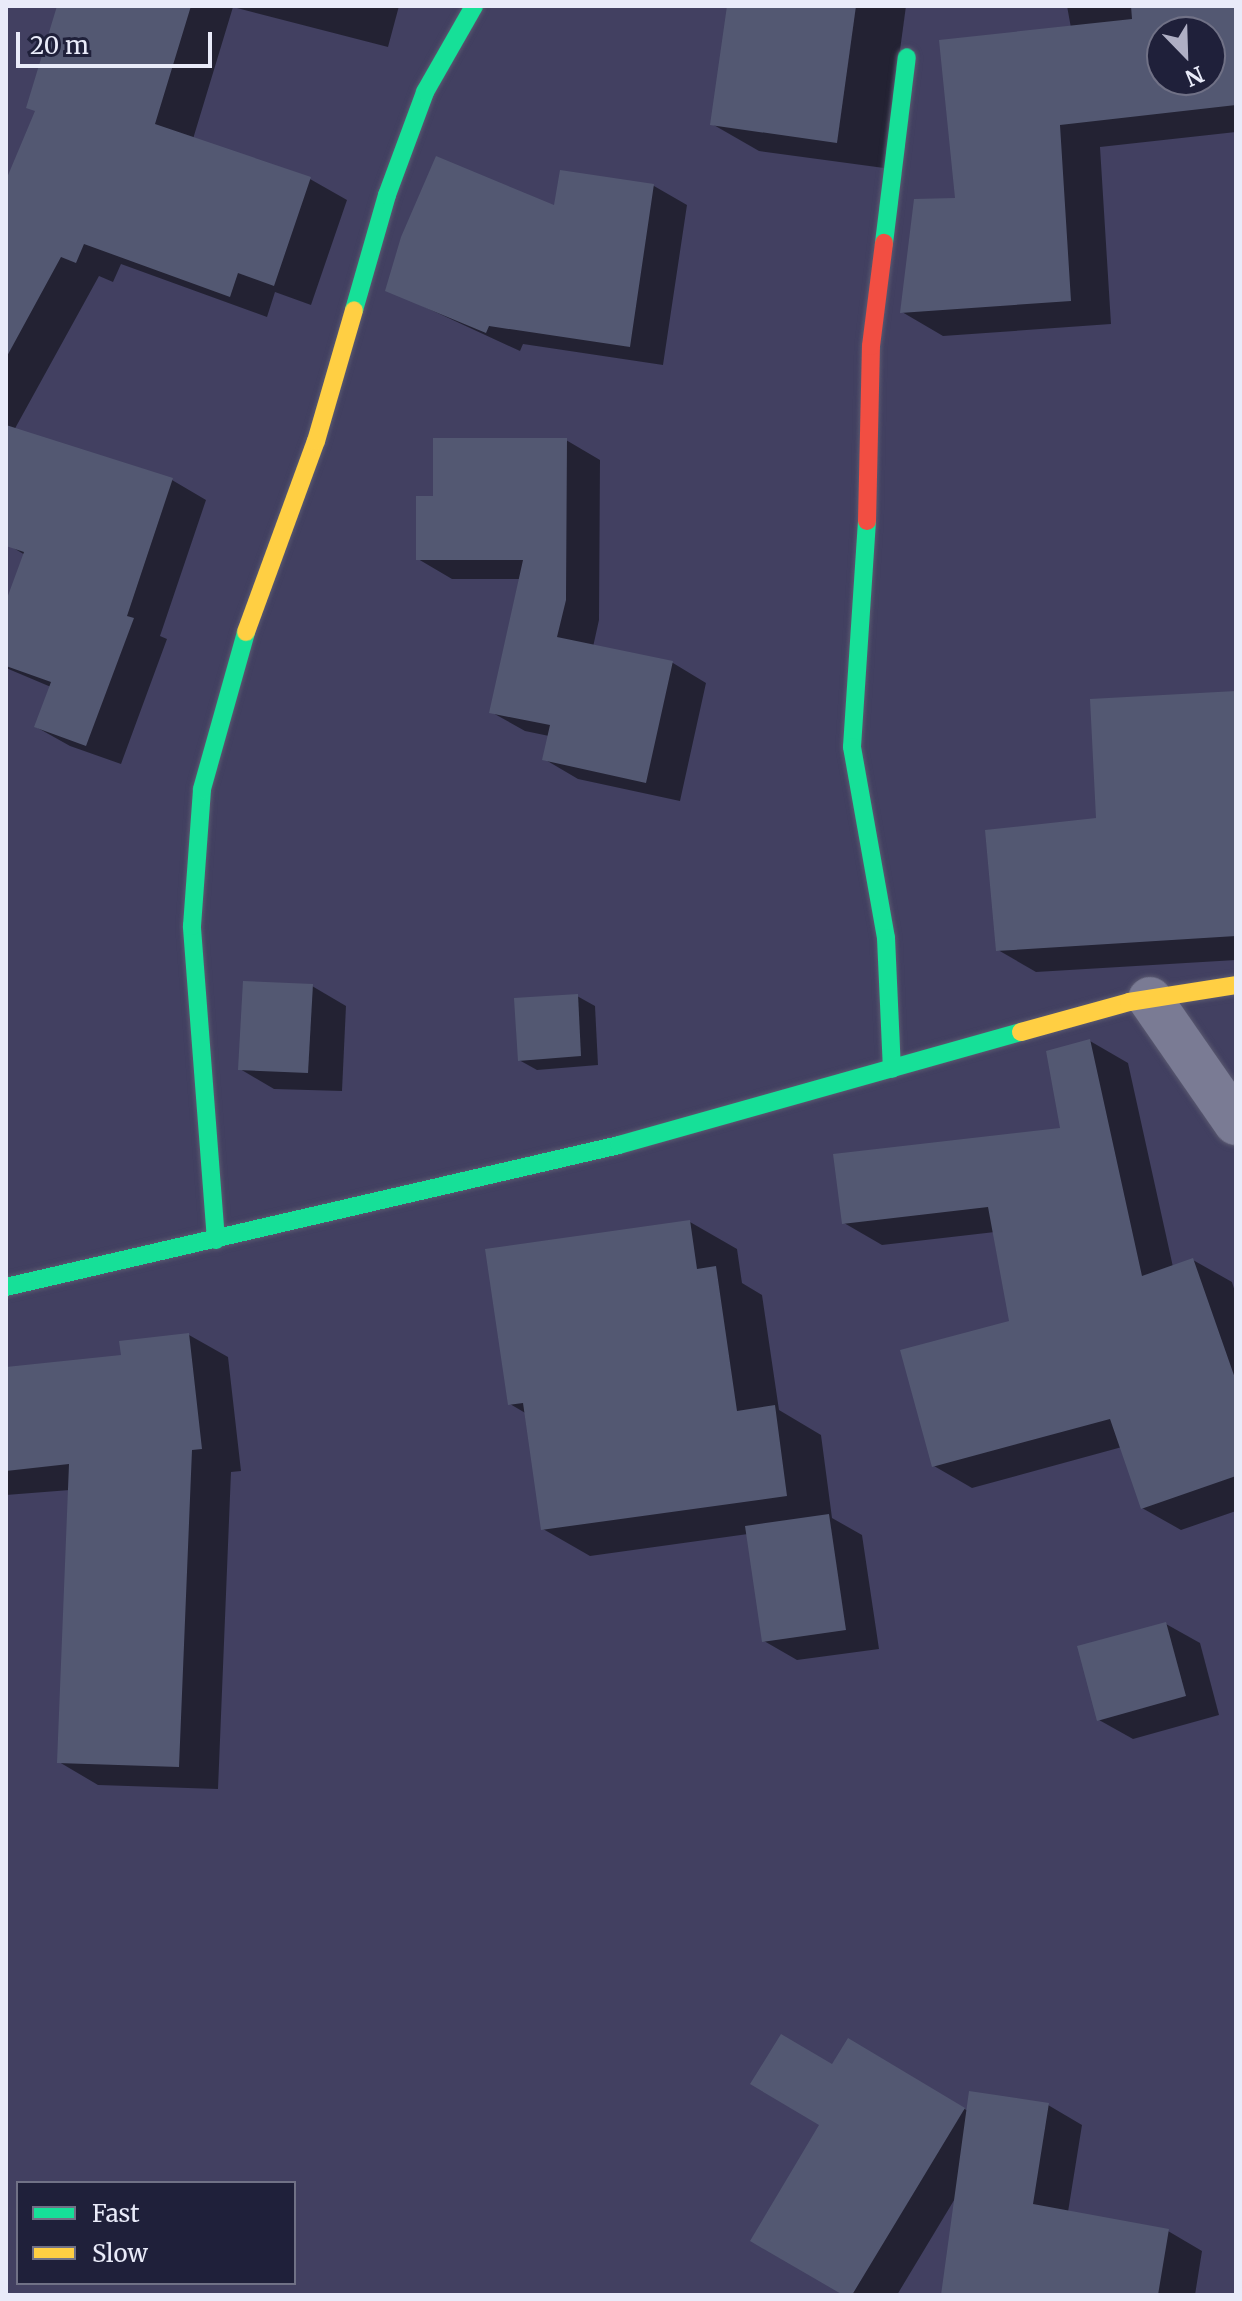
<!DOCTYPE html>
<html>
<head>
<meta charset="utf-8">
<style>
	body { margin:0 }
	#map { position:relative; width:1242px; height:2301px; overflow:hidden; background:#424061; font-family:Merriweather,serif }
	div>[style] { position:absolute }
	.shadow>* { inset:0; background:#0007 }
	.building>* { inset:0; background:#535872 }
	.roads { filter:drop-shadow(0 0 2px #5a5970) drop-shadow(0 0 2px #5a5970) }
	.street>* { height:44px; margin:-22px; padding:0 22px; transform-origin:22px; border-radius:22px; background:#7a7b94 }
	.fast>* { height:18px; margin:-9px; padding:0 9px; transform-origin:9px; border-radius:9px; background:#16e098 }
	.slow>* { height:18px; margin:-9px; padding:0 9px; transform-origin:9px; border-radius:9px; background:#ffcf43 }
	.jam>* { height:18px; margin:-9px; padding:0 9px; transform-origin:9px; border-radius:9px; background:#f24e42 }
	span { translate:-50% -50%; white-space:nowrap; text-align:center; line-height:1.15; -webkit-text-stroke:6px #1f203a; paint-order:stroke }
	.frame { position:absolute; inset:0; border:8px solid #e9ebf9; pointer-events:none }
	.legend { position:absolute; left:16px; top:2181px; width:280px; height:104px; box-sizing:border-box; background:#1f203a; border:2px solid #707186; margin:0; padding:10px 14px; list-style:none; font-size:24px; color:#e9ebf9 }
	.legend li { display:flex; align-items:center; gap:16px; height:40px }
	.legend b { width:40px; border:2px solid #707186 }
	.north { position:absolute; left:1146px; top:16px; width:80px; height:80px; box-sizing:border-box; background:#1f203a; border:2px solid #707186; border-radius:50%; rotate:157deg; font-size:22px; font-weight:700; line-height:32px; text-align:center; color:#e9ebf9 }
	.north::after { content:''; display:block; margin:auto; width:28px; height:36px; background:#afafc4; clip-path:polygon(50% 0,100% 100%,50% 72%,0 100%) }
	.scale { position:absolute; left:16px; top:32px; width:196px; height:36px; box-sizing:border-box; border:4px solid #e9ebf9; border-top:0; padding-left:10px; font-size:24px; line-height:28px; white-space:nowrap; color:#e9ebf9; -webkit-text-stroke:6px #1f203a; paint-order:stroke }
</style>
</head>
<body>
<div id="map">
	<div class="shadow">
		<i style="clip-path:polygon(60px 6px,399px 6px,388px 47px,233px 7px,193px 139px,310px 179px,347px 200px,311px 305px,275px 292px,267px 317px,121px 264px,113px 282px,99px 276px,7px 443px,6px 186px,37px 112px)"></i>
		<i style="clip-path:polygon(729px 6px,906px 6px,884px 168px,759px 151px,712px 124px)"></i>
		<i style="clip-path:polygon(evenodd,1067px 6px,1236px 6px,1236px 132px,1100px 147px,1111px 324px,943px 336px,902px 312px,957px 200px,1071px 28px,1067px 6px,1162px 32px,1210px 32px,1210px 80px,1162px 80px,1162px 32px)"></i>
		<i style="clip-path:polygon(654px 186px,687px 205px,663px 365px,523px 344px,520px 351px,388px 290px)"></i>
		<i style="clip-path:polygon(566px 440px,600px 460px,599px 620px,593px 647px,673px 663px,706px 683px,680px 801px,578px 779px,544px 759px,549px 736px,525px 731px,491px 712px,521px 579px,452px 579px,418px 559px,435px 498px)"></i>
		<i style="clip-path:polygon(172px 480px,206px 500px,160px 636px,167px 639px,121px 764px,70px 746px,36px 727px,51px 687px,6px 668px,6px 607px,25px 555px,7px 544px)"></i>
		<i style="clip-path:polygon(1236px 693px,1236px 960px,1036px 972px,998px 950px,1098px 820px)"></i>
		<i style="clip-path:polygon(312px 986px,346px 1006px,342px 1091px,274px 1089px,240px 1069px)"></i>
		<i style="clip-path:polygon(577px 996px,595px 1006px,598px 1065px,537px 1070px,519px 1060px)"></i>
		<i style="clip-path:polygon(1090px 1041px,1128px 1063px,1173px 1267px,1193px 1260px,1232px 1282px,1236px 1295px,1236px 1511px,1181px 1530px,1142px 1508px,1122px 1447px,972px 1488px,934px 1466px,1012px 1322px,995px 1232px,882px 1245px,844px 1223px,1063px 1130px)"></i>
		<i style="clip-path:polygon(690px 1222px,737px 1249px,742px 1283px,762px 1295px,779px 1410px,821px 1435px,832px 1518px,862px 1535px,879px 1649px,797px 1660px,764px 1641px,748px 1534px,590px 1556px,543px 1529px,527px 1414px,510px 1404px)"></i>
		<i style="clip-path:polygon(189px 1335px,228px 1357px,241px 1471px,231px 1472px,218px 1789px,98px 1785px,59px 1762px,70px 1490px,6px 1495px,6px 1406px)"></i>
		<i style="clip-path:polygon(1166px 1624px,1200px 1643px,1219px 1715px,1133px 1739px,1099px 1720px)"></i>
		<i style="clip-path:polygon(849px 2041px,968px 2111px,1048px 2105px,1082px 2125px,1068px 2212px,1168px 2231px,1202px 2251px,1195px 2295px,943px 2295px,956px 2197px,897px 2295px,847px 2295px,822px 2124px,833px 2066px)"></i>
	</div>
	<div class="building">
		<i style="clip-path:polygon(57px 6px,191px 6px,155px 124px,311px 177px,274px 286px,238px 273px,230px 297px,84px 244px,76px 263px,61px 257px,6px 358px,6px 180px,35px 111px,26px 108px)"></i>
		<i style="clip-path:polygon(727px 6px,856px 6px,837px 143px,710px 125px)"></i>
		<i style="clip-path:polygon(evenodd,1131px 6px,1236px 6px,1236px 105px,1060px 125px,1071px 301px,900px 313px,914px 199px,955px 198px,939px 40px,1132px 19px,1131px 6px,1162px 32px,1210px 32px,1210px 80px,1162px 80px,1162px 32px)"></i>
		<i style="clip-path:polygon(436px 156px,554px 205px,560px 170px,654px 184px,630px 347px,489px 326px,486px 333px,385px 291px,401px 237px)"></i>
		<i style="clip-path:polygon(6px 425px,173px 478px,127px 616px,134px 618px,86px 746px,34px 727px,51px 682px,6px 666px,6px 601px,24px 552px,6px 546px)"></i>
		<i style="clip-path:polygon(433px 438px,567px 438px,566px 600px,557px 637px,673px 661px,646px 783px,542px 760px,550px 725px,489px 713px,523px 560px,416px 560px,416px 496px,433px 496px)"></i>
		<i style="clip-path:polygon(1236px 691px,1236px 936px,996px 951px,985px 830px,1096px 818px,1090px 699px)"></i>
		<i style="clip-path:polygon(243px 981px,313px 984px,308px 1073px,238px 1070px)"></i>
		<i style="clip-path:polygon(578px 994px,581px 1056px,518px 1061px,514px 998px)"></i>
		<i style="clip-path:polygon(1090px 1039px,1142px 1276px,1193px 1258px,1236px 1381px,1236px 1476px,1141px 1509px,1110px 1419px,932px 1467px,900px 1350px,1009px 1321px,988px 1207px,842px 1224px,833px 1154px,1060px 1128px,1046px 1051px)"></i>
		<i style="clip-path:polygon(690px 1220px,697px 1269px,716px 1266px,737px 1411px,775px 1405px,787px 1496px,541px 1530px,523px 1403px,508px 1405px,485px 1249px)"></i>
		<i style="clip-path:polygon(189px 1333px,202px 1449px,192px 1450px,179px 1767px,57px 1763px,69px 1464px,6px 1471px,6px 1367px,121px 1355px,119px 1341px)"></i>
		<i style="clip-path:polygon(829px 1514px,846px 1630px,762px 1642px,745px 1526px)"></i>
		<i style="clip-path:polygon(1166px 1622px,1186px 1696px,1097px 1721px,1077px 1646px)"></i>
		<i style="clip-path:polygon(781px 2034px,832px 2064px,848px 2038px,965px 2108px,852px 2295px,843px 2295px,750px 2241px,819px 2125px,750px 2084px)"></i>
		<i style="clip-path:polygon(969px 2091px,1049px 2103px,1033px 2204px,1169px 2229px,1158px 2295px,941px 2295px)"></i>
	</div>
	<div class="roads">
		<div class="street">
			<i style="left:1150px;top:999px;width:151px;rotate:55.3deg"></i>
		</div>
		<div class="fast">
			<i style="left:884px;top:243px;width:187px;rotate:-83deg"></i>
			<i style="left:354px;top:310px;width:120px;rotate:-74deg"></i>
			<i style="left:387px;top:195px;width:110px;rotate:-69.7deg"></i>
			<i style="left:425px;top:92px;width:99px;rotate:-60.3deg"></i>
			<i style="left:867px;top:521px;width:226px;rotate:93.8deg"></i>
			<i style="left:852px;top:747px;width:194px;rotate:79.9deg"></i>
			<i style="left:886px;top:938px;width:131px;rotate:87.4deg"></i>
			<i style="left:216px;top:1240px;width:315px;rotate:-94.4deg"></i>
			<i style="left:192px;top:926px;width:137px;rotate:-85.8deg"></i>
			<i style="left:202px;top:789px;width:163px;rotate:-74.3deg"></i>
			<i style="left:6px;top:1287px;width:629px;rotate:-13.04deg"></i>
			<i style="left:619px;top:1145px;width:418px;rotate:-15.7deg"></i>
		</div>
		<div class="slow">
			<i style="left:246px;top:632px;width:203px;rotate:-69.9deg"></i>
			<i style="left:316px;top:441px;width:136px;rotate:-73.8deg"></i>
			<i style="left:1021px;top:1032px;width:112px;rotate:-15.5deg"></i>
			<i style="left:1129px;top:1002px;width:108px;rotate:-9deg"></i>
		</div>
		<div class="jam">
			<i style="left:867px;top:521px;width:175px;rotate:-88.7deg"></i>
			<i style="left:871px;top:346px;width:104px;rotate:-82.8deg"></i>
		</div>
	</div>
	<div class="frame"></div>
	<ul class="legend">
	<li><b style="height:10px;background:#16e098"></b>Fast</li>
	<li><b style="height:10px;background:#ffcf43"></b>Slow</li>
	</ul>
	<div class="north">N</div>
	<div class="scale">20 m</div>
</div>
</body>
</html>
